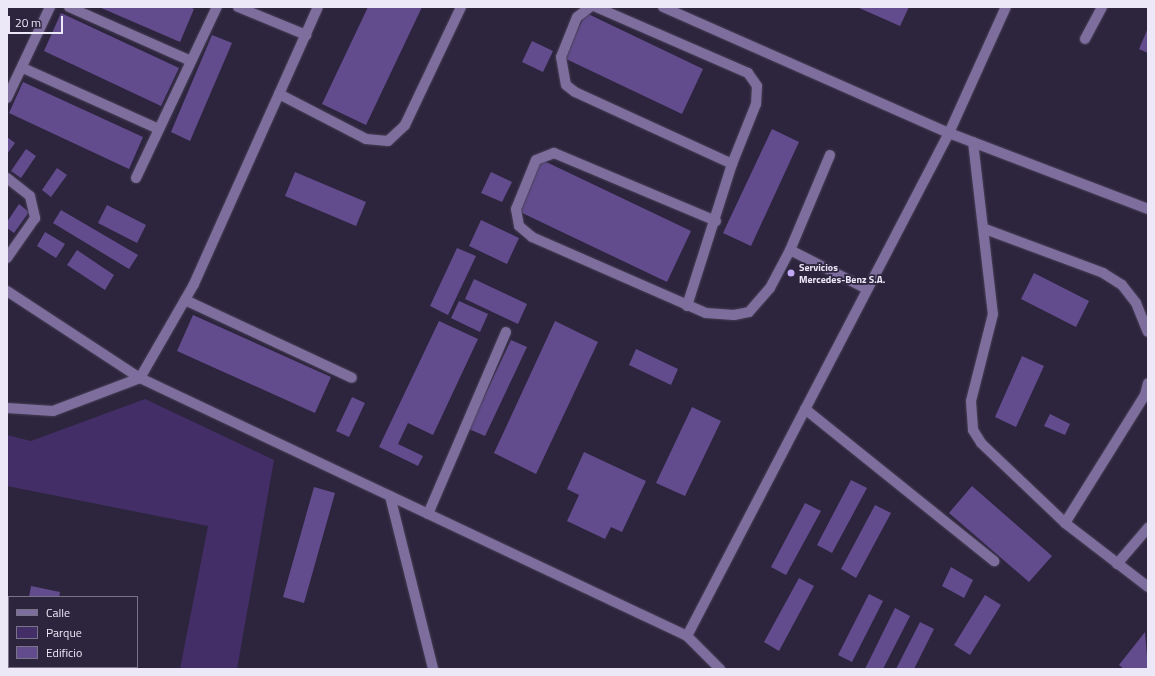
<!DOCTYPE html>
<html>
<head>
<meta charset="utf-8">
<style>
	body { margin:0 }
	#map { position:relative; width:1155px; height:676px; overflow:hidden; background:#2d253d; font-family:"Titillium Web",sans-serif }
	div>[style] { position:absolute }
	.green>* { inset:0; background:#432e67 }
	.building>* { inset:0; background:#634c8e }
	.roads { filter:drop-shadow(0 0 1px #484057) drop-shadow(0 0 1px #484057) }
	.minor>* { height:10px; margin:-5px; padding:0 5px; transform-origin:5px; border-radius:5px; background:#7d6e9e }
	.dots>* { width:11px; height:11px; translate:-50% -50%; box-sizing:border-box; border:2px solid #2d253d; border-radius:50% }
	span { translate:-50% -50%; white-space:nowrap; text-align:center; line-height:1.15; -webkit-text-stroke:3.5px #2d253d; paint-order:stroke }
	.poi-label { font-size:10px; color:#ece8f8; font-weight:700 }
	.left { translate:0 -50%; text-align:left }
	.frame { position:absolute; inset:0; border:8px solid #ece8f8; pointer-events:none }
	.legend { position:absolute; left:8px; top:596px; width:130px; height:72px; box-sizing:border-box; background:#2d253d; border:1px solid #797388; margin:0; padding:5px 7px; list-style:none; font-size:12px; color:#ece8f8 }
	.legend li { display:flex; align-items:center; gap:8px; height:20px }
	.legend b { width:20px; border:1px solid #797388 }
	.scale { position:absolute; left:8px; top:16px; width:55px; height:18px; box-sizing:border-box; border:2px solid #ece8f8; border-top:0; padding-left:5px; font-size:12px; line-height:14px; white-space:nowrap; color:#ece8f8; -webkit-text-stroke:3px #2d253d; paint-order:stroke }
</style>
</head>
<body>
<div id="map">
	<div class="green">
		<i style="clip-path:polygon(145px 399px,274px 460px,237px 669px,180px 669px,208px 526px,7px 486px,7px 435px,31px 441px)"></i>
	</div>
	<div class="building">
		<i style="clip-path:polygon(99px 7px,190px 7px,194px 9px,180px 42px)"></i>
		<i style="clip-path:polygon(368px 7px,422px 7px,366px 125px,322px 104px)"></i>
		<i style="clip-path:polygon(857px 7px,909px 7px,900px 26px)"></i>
		<i style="clip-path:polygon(61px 13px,179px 68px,161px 106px,44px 51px)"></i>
		<i style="clip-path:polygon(586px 13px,703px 69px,682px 114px,564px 58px)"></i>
		<i style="clip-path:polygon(1148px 28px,1148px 53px,1139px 49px)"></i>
		<i style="clip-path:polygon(212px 35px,232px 43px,190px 141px,171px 132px)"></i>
		<i style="clip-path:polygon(532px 41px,553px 51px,543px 72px,522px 62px)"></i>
		<i style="clip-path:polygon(23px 82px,143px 137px,129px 169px,9px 113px)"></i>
		<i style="clip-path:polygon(772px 129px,799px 142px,751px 246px,723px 233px)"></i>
		<i style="clip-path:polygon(7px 137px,15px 143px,7px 154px)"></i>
		<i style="clip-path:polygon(26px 149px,36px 156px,21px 178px,11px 171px)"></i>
		<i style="clip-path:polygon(542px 160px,691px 231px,667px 282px,518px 211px)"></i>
		<i style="clip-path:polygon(57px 168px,67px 175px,51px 197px,42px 190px)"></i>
		<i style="clip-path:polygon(295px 172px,366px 202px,356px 226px,285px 196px)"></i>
		<i style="clip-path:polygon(491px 172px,512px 182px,502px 202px,481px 193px)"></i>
		<i style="clip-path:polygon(19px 204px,29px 212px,14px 233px,7px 228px,7px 222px)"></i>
		<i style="clip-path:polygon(107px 205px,146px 225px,137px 243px,98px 223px)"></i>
		<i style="clip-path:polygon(61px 210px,138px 255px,129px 269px,53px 223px)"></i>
		<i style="clip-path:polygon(481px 220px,519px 238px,507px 264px,469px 246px)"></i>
		<i style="clip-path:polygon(45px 232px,65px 244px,56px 258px,37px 246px)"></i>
		<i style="clip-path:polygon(457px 248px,476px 256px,448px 315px,430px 306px)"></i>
		<i style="clip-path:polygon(77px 250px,114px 275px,105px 290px,67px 265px)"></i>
		<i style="clip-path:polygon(1034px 273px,1089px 301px,1076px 327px,1021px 299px)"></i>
		<i style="clip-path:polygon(474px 279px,527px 304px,518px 324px,465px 299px)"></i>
		<i style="clip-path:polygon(459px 301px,488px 314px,480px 332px,451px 318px)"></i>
		<i style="clip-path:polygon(193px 315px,331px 377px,315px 413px,177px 351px)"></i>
		<i style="clip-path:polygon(439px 321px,478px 339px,433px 435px,408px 423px,398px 444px,423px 456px,418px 466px,379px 447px)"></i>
		<i style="clip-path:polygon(555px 321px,598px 342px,536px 474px,494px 453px)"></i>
		<i style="clip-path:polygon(511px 340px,527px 347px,485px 436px,469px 429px)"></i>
		<i style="clip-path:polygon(636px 349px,678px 369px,671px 385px,629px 365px)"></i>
		<i style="clip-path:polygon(1022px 356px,1044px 366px,1016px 427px,995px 417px)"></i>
		<i style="clip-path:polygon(352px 397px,365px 403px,349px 437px,336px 431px)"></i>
		<i style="clip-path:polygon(692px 407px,721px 421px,685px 496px,656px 483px)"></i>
		<i style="clip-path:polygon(1050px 414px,1070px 424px,1065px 435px,1044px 426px)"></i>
		<i style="clip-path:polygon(584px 452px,646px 481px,622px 532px,611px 527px,605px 539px,567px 521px,579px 495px,567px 489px)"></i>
		<i style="clip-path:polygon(851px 480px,867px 488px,832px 553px,817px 545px)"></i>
		<i style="clip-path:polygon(972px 486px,1052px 556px,1029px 582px,949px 513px)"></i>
		<i style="clip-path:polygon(314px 487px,335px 493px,304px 603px,283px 597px)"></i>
		<i style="clip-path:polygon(805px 503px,821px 511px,786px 575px,771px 567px)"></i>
		<i style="clip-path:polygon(875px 505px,891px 513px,856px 578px,841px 569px)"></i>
		<i style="clip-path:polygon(951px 567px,973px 580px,964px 598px,942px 586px)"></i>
		<i style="clip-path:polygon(799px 578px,814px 586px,779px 651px,764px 642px)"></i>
		<i style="clip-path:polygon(31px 586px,60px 592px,59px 597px,29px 597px)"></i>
		<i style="clip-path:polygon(869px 594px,883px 601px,852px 662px,838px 655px)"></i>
		<i style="clip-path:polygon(985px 595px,1001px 605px,970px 655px,954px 645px)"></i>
		<i style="clip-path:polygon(895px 608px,910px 616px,883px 669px,865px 669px)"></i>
		<i style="clip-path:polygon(920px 622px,934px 629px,914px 669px,896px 669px)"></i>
		<i style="clip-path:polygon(1145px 632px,1148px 669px,1124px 669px,1119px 665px)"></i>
	</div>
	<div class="roads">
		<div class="minor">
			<i style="left:69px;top:7px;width:133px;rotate:23.9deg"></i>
			<i style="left:238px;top:7px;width:74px;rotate:22.4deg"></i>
			<i style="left:590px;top:7px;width:16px;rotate:142deg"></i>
			<i style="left:577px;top:17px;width:43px;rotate:111.8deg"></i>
			<i style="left:561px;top:57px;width:28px;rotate:80deg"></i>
			<i style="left:566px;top:85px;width:11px;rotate:38deg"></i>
			<i style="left:575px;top:92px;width:173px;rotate:24.6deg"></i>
			<i style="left:596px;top:7px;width:166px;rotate:23.5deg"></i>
			<i style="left:748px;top:73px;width:16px;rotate:55deg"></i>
			<i style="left:757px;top:86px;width:18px;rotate:93deg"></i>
			<i style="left:756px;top:104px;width:65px;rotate:111.8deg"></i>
			<i style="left:732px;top:164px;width:149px;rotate:107.6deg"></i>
			<i style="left:663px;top:7px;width:313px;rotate:23.8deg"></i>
			<i style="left:949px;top:133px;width:213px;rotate:20.9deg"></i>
			<i style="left:1085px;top:39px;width:36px;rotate:-62deg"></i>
			<i style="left:23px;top:68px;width:149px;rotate:24.2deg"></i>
			<i style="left:279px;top:94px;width:98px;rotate:27.3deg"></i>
			<i style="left:366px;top:139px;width:22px;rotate:5deg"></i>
			<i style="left:388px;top:141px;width:23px;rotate:-43deg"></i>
			<i style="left:405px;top:125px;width:131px;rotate:-64.6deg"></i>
			<i style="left:7px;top:98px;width:101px;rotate:-64.7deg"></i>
			<i style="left:973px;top:142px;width:173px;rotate:83.4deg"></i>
			<i style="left:993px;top:314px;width:90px;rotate:104.2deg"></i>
			<i style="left:971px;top:401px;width:29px;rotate:86deg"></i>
			<i style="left:973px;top:430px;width:15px;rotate:58deg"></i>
			<i style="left:981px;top:443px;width:116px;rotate:43.6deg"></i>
			<i style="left:1065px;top:523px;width:105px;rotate:37.6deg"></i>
			<i style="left:830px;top:155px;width:103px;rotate:112.8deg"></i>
			<i style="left:790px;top:250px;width:86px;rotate:26.9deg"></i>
			<i style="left:7px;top:178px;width:29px;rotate:38deg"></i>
			<i style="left:30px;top:196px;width:23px;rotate:77deg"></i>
			<i style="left:35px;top:218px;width:49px;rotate:125deg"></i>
			<i style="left:136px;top:178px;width:189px;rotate:-64.7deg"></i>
			<i style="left:716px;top:221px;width:176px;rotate:-157.2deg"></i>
			<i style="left:554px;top:153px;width:19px;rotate:159deg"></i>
			<i style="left:536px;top:160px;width:53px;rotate:112.2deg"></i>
			<i style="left:516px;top:209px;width:17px;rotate:80deg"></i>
			<i style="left:519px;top:226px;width:17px;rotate:40deg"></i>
			<i style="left:532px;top:237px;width:190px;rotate:23.6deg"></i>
			<i style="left:706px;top:313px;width:28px;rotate:4deg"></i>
			<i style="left:734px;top:315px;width:15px;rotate:-11deg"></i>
			<i style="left:749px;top:312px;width:32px;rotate:-49deg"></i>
			<i style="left:770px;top:288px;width:43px;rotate:-62.2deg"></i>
			<i style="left:985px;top:229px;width:126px;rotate:20.4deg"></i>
			<i style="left:1103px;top:273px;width:22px;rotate:32deg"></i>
			<i style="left:1122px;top:285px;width:23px;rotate:52deg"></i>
			<i style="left:1136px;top:303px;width:31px;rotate:68deg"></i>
			<i style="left:7px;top:291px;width:159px;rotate:33.2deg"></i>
			<i style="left:140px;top:378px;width:605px;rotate:25.25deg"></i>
			<i style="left:687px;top:636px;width:47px;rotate:45deg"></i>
			<i style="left:185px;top:300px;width:184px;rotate:25deg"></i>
			<i style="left:7px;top:408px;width:46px;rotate:3.7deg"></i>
			<i style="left:53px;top:411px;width:93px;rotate:-20.8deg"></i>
			<i style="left:140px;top:378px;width:108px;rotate:-60.1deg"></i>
			<i style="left:194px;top:284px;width:303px;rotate:-65.9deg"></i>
			<i style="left:805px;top:409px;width:243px;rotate:38.8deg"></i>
			<i style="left:390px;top:496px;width:178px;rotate:76deg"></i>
			<i style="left:428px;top:514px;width:198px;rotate:-66.8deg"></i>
			<i style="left:1065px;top:523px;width:151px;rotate:-58deg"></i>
			<i style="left:1145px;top:395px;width:12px;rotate:-76deg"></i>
			<i style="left:1117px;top:564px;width:48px;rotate:-49.3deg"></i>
			<i style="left:687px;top:636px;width:567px;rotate:-62.49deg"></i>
			<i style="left:949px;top:133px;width:138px;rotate:-65.7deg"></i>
			<i style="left:7px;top:665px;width:2px"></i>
			<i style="left:19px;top:667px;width:11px;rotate:10deg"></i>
		</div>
	</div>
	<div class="dots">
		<i style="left:791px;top:273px;background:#c0a8f4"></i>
	</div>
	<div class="poi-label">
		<span class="left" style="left:799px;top:273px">Servicios<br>Mercedes-Benz S.A.</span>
	</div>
	<div class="frame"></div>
	<ul class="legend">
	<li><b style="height:5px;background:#7d6e9e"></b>Calle</li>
	<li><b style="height:11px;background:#432e67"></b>Parque</li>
	<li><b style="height:11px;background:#634c8e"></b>Edificio</li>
	</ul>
	<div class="scale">20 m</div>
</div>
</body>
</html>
